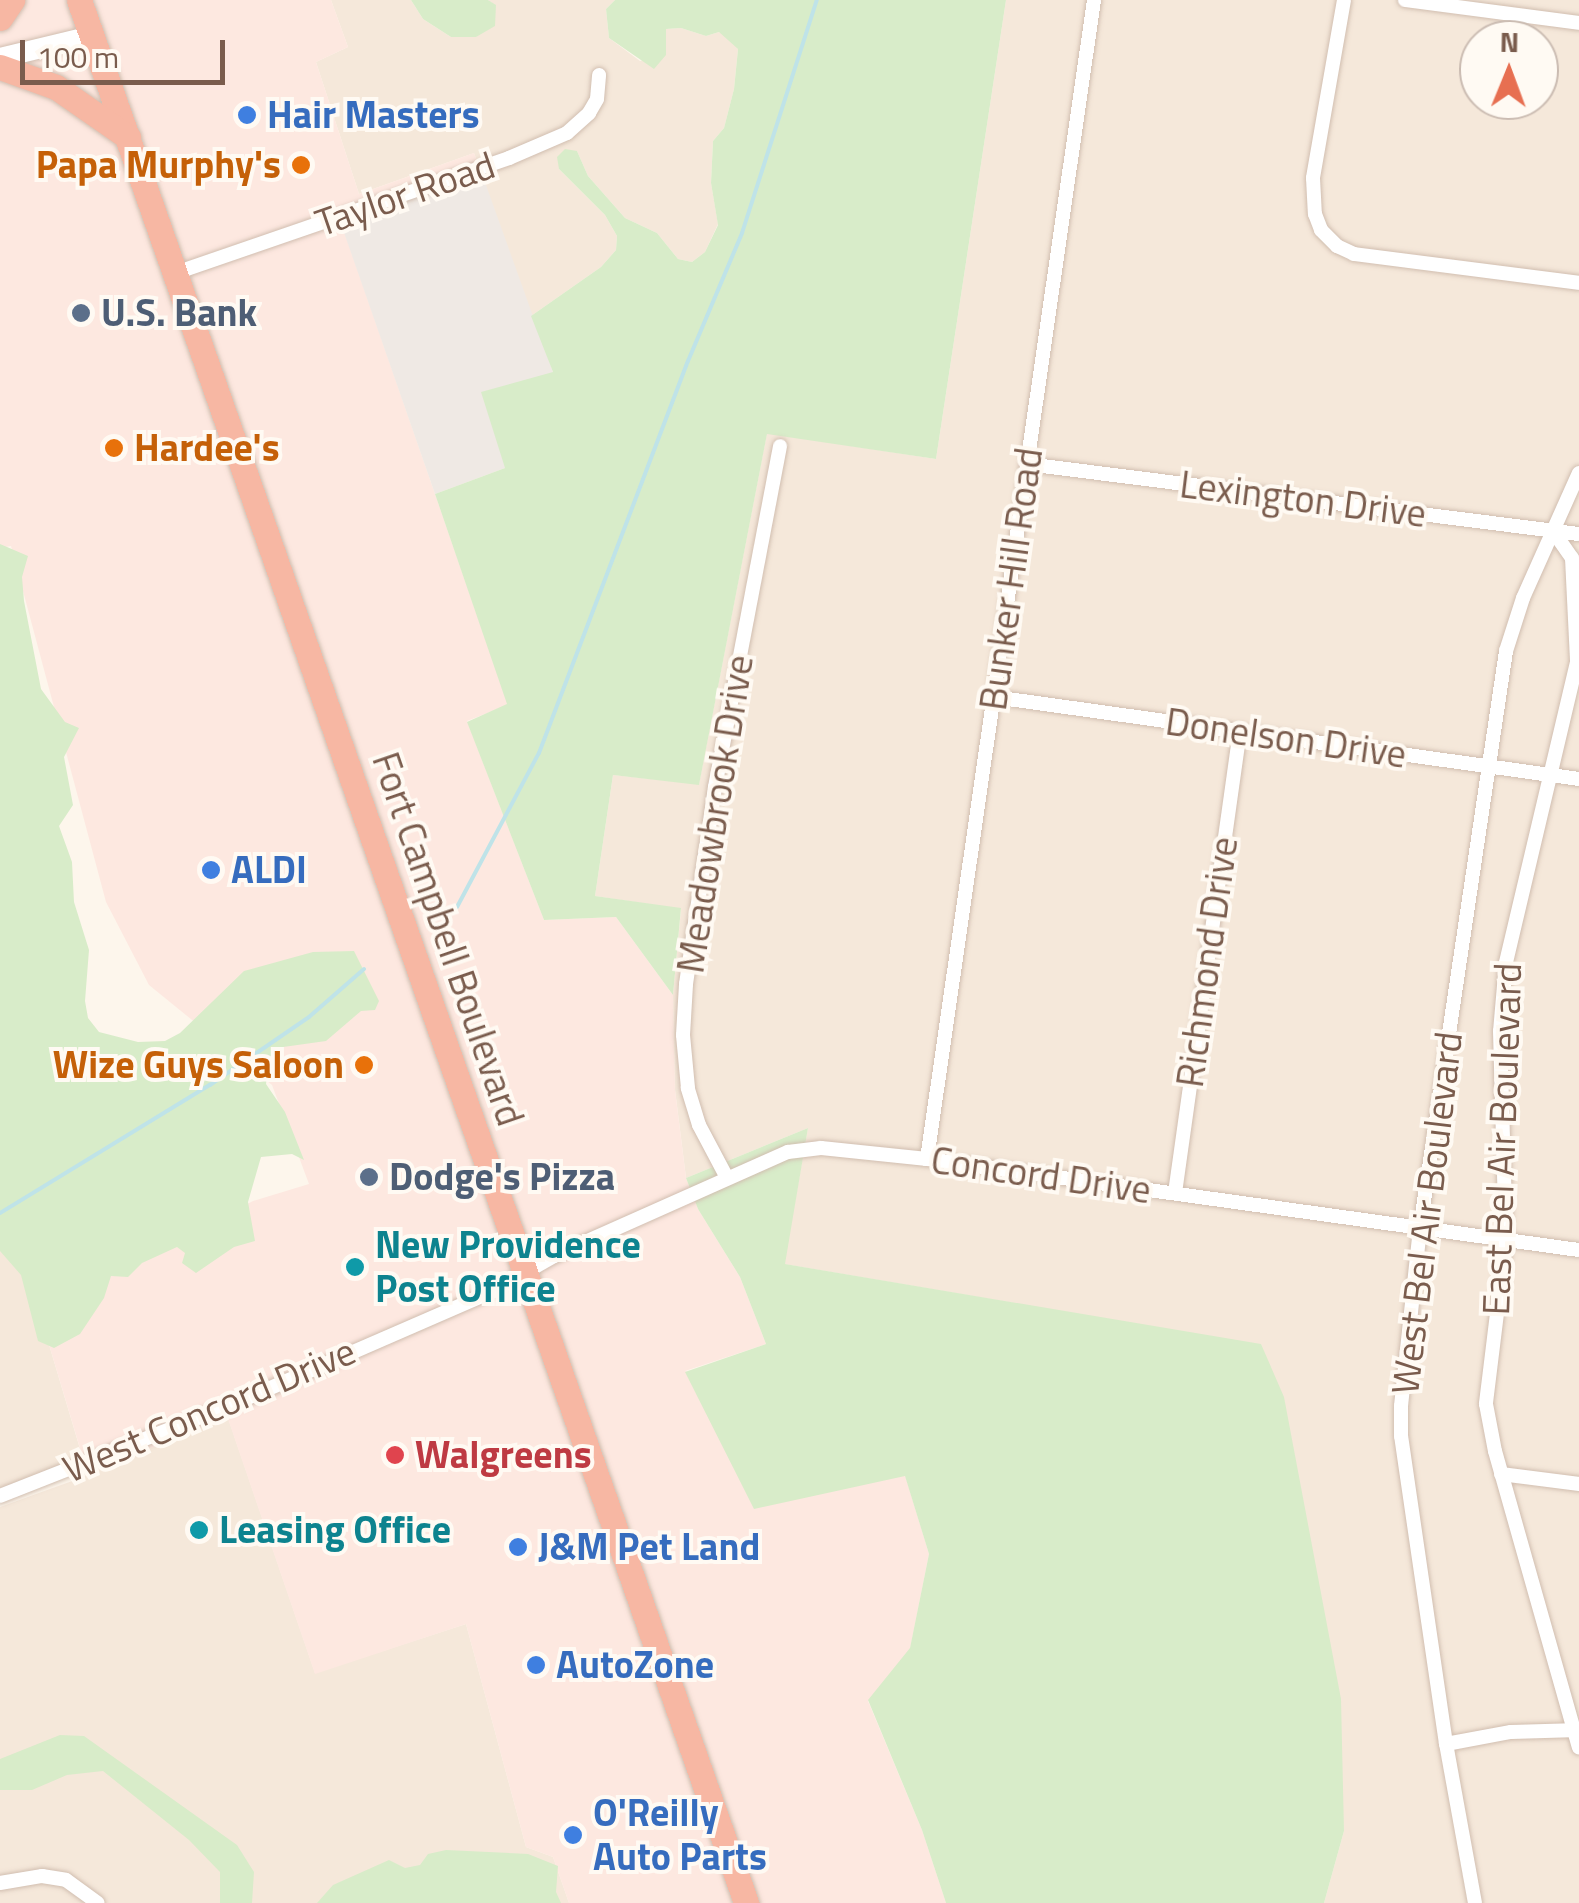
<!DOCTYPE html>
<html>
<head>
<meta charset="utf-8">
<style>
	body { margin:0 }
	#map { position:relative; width:1579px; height:1903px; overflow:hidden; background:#fdf6ec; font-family:"Titillium Web",sans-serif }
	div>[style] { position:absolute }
	.residential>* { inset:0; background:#f5e8da }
	.commercial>* { inset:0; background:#fde8e0 }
	.industrial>* { inset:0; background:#efe9e4 }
	.green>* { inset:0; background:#d8ecc9 }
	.stream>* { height:4px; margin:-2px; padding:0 2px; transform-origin:2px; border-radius:2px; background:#bfe3e8 }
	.roads { filter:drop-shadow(0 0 2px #d1beb0) drop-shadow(0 0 2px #d1beb0) }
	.street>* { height:14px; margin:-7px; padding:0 7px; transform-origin:7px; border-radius:7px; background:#fff }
	.secondary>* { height:20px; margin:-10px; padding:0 10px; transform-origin:10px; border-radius:10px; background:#fff }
	.highway>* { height:25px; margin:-12.5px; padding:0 12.5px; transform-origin:12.5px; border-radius:12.5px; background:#f7b7a3 }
	.dots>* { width:28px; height:28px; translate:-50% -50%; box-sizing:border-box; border:5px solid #fffaf3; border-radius:50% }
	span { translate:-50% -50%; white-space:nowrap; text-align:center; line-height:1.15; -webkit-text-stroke:8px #fffaf3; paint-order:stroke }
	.shop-label { font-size:38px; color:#366cbe; font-weight:700 }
	.left { translate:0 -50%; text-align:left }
	.food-label { font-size:38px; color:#c56008; font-weight:700 }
	.right { translate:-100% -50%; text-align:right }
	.street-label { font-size:38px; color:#7a5c4d }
	.service-label { font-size:38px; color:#4e5e75; font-weight:700 }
	.culture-label { font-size:38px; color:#0d838f; font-weight:700 }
	.health-label { font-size:38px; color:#be3a42; font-weight:700 }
	.north { position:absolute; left:1459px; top:20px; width:100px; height:100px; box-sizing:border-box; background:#fffaf3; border:2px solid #cabbb1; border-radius:50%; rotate:1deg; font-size:28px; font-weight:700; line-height:40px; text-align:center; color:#7a5c4d }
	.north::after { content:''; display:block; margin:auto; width:35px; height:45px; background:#e76f51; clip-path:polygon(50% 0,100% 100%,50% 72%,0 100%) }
	.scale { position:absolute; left:20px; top:40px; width:205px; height:45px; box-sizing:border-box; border:5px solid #7a5c4d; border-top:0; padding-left:12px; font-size:30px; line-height:35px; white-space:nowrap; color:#7a5c4d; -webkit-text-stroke:8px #fffaf3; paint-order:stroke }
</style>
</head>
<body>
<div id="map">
	<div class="residential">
		<i style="clip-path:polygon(331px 0,411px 0,423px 19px,451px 37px,476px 37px,496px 6px,488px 0,615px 0,606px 9px,609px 38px,640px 61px,666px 54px,666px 29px,681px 28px,706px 36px,719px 32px,730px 37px,738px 49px,734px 89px,724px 128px,713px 141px,711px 183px,718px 224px,705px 252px,692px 262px,678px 259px,657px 233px,625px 218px,588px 176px,577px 151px,559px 169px,605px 215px,617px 236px,616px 250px,601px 267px,531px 316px,474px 153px,359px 194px,316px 62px,348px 47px)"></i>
		<i style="clip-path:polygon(evenodd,1006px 0,1579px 0,1579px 1903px,1324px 1903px,1344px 1831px,1261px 1345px,784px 1264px,808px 1128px,686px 1178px,675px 1090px,673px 995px,681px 909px,595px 896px,613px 775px,699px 784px,767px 433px,936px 459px,1006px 0,1479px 40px,1539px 40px,1539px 100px,1479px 100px,1479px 40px)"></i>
		<i style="clip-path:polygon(0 1042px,39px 1311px,83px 1459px,0 1491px)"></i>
		<i style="clip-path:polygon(227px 1415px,315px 1673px,466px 1624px,526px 1847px,553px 1857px,569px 1903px,0 1903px,0 1507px,75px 1480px)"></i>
	</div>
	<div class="commercial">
		<i style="clip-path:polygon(0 0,331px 0,348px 47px,316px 62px,359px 194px,474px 153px,482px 174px,341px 222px,508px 705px,467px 721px,544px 920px,616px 917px,673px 995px,675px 1090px,686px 1178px,698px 1209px,740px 1277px,766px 1344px,685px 1371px,905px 1475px,929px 1554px,910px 1649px,868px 1701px,922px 1830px,946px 1903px,569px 1903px,553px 1857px,526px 1847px,466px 1624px,315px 1674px,227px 1416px,88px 1475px,39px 1311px,253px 1201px,309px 1184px,272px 1085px,149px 985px,106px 902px,11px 546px,0 548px)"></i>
	</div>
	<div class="industrial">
		<i style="clip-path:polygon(482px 174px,553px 372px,505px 468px,435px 494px,340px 221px)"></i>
	</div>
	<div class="green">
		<i style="clip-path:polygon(411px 0,488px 0,496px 5px,495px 26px,476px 37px,451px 37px,423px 19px)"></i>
		<i style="clip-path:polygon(615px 0,1006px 0,936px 459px,767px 434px,699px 785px,613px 775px,595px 896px,681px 908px,673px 995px,616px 917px,544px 920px,467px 722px,507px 704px,435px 494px,505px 468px,481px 392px,553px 372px,531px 316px,601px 267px,616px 250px,617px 236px,605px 215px,559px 169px,557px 157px,565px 149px,577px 151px,588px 176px,625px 218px,657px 233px,678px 259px,692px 262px,705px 252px,718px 225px,711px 183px,713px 141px,724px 128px,734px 89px,738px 49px,719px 32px,706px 36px,681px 28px,666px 29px,666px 55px,654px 69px,609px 38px,606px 9px)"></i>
		<i style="clip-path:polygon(0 544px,28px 556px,22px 577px,24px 601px,41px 689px,65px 722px,79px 728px,64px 757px,73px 805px,59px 826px,72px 862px,74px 902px,89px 950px,85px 1001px,88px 1018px,99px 1032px,138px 1042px,165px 1041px,180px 1033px,244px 971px,313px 952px,354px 951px,379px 1001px,375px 1010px,361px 1011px,326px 1041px,276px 1048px,269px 1059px,266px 1084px,285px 1112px,304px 1160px,292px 1154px,261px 1157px,248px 1202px,255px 1241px,234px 1247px,196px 1273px,182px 1263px,185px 1253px,177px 1247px,142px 1263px,128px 1277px,111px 1276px,104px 1298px,80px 1334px,54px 1348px,38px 1341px,21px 1275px,0 1251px)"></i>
		<i style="clip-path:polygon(808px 1128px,785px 1264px,1261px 1344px,1284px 1397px,1341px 1699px,1344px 1831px,1324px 1903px,946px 1903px,922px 1830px,868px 1700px,910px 1648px,929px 1554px,905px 1476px,754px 1509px,685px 1372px,766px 1344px,740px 1277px,698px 1209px,686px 1178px)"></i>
		<i style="clip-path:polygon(60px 1735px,84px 1736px,237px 1845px,254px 1872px,252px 1903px,220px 1903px,220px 1872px,189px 1840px,103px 1771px,67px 1775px,32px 1790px,0 1790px,0 1759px)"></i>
		<i style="clip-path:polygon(446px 1850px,528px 1854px,558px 1866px,556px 1892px,561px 1903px,317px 1903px,333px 1885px,389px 1860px,405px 1868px,420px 1865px,428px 1854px)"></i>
	</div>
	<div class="stream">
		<i style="left:457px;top:907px;width:174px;rotate:-62deg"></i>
		<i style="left:539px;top:753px;width:419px;rotate:-69.2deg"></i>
		<i style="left:688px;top:361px;width:139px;rotate:-67.1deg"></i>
		<i style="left:742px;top:233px;width:245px;rotate:-72.2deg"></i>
		<i style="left:0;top:1213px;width:246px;rotate:-31.4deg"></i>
		<i style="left:210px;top:1085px;width:120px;rotate:-34.5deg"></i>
		<i style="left:309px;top:1017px;width:73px;rotate:-41.1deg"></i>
	</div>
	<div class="roads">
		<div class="street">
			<i style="left:1344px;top:0;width:181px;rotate:99.9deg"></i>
			<i style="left:1313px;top:178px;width:36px;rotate:87deg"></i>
			<i style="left:1315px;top:214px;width:17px;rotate:69deg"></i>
			<i style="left:1321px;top:230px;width:23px;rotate:45deg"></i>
			<i style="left:1337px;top:246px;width:19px;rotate:25deg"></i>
			<i style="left:1354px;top:254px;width:227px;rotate:7.3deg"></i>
			<i style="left:1405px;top:0;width:176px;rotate:7.5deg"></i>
			<i style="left:175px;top:273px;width:353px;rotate:-19deg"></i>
			<i style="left:509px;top:158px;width:63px;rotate:-23.3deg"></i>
			<i style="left:567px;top:133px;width:30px;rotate:-42deg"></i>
			<i style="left:589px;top:113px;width:16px;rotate:-60deg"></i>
			<i style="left:597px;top:99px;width:24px;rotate:-85deg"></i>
			<i style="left:1027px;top:464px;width:556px;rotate:7.23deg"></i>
			<i style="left:1553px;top:531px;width:33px;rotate:55deg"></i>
			<i style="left:1572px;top:558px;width:104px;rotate:87.2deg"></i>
			<i style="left:1577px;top:662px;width:309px;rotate:103.3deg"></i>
			<i style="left:1506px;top:963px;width:68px;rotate:95deg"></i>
			<i style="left:1500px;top:1031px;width:209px;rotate:88.4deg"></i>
			<i style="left:1506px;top:1240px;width:165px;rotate:97deg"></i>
			<i style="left:1486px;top:1404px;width:48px;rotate:79.2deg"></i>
			<i style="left:1495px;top:1451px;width:308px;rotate:74.2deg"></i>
			<i style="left:994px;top:697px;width:591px;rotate:7.98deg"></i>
			<i style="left:927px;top:1159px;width:1171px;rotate:-81.8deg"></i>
			<i style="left:726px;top:1176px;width:58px;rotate:-117.9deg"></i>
			<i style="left:699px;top:1125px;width:39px;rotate:-107deg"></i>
			<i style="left:688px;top:1088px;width:53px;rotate:-95.4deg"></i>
			<i style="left:683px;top:1035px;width:51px;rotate:-86.6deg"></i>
			<i style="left:686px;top:984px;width:199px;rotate:-81.6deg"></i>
			<i style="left:715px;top:787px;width:347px;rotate:-79.2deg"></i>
			<i style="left:1175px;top:1193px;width:467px;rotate:-82deg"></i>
			<i style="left:1501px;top:1474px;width:79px;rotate:7.3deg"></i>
			<i style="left:0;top:1496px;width:246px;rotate:-21.5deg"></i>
			<i style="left:229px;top:1406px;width:288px;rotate:-23.5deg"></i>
			<i style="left:493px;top:1291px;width:70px;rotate:-29.8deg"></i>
			<i style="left:554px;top:1256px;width:256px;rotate:-24deg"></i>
			<i style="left:788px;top:1152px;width:33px;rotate:-7deg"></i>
			<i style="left:821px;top:1148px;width:107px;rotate:5.9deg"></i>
			<i style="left:927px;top:1159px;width:658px;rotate:7.95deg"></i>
			<i style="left:1446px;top:1744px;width:66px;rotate:-10.5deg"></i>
			<i style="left:1511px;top:1732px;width:68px;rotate:-1.7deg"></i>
			<i style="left:0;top:1883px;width:43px;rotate:-9.5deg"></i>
			<i style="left:42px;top:1876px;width:24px;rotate:9deg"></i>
			<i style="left:66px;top:1880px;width:39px;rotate:36deg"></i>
			<i style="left:1475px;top:1903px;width:162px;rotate:-100.3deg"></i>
			<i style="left:1446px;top:1744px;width:311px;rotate:-98.3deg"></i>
			<i style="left:1401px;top:1436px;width:30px;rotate:-90deg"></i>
			<i style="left:1401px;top:1406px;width:179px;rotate:-83.9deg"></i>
			<i style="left:1420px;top:1228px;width:583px;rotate:-81.52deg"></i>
			<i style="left:1506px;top:651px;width:56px;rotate:-72.2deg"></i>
			<i style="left:1523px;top:598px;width:137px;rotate:-65.9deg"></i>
		</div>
		<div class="secondary">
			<i style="left:0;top:58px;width:94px;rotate:-13.6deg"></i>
		</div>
		<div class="highway">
			<i style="left:79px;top:0;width:2017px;rotate:70.68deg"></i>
			<i style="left:0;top:18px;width:22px;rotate:-56deg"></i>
			<i style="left:0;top:67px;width:59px;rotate:19.7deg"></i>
			<i style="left:56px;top:87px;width:88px;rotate:34.8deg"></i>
		</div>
	</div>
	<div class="dots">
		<i style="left:247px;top:115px;background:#3f7fe0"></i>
		<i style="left:301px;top:165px;background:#e8710a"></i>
		<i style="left:81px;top:313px;background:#5c6f8a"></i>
		<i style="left:114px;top:448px;background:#e8710a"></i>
		<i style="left:211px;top:870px;background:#3f7fe0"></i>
		<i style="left:364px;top:1065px;background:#e8710a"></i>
		<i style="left:369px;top:1177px;background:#5c6f8a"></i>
		<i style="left:355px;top:1267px;background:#0f9aa8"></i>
		<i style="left:395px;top:1455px;background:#e0444e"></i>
		<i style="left:199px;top:1530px;background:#0f9aa8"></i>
		<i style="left:518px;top:1547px;background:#3f7fe0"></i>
		<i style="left:536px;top:1665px;background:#3f7fe0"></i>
		<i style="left:573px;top:1835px;background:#3f7fe0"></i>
	</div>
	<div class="shop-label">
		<span class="left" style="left:267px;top:115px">Hair Masters</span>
		<span class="left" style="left:231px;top:870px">ALDI</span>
		<span class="left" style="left:538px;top:1547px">J&amp;M Pet Land</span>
		<span class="left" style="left:556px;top:1665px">AutoZone</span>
		<span class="left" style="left:593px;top:1835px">O'Reilly<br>Auto Parts</span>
	</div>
	<div class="food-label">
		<span class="right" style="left:281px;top:165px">Papa Murphy's</span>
		<span class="left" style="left:134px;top:448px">Hardee's</span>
		<span class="right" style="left:344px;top:1065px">Wize Guys Saloon</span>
	</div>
	<div class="street-label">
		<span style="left:405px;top:194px;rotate:-19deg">Taylor Road</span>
		<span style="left:1303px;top:499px;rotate:7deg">Lexington Drive</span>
		<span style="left:1011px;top:579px;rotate:-82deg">Bunker Hill Road</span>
		<span style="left:1286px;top:738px;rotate:8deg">Donelson Drive</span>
		<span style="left:715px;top:814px;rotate:-81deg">Meadowbrook Drive</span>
		<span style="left:448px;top:939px;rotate:71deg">Fort Campbell Boulevard</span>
		<span style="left:1207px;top:962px;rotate:-82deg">Richmond Drive</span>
		<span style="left:1502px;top:1139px;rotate:-88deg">East Bel Air Boulevard</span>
		<span style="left:1041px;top:1175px;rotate:8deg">Concord Drive</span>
		<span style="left:1427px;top:1213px;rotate:-83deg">West Bel Air Boulevard</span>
		<span style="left:209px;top:1410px;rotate:-23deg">West Concord Drive</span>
	</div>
	<div class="service-label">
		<span class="left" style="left:101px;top:313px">U.S. Bank</span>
		<span class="left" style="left:389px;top:1177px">Dodge's Pizza</span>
	</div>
	<div class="culture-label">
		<span class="left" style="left:375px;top:1267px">New Providence<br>Post Office</span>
		<span class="left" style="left:219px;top:1530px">Leasing Office</span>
	</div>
	<div class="health-label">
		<span class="left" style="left:415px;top:1455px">Walgreens</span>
	</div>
	<div class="north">N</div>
	<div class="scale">100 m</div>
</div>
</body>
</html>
